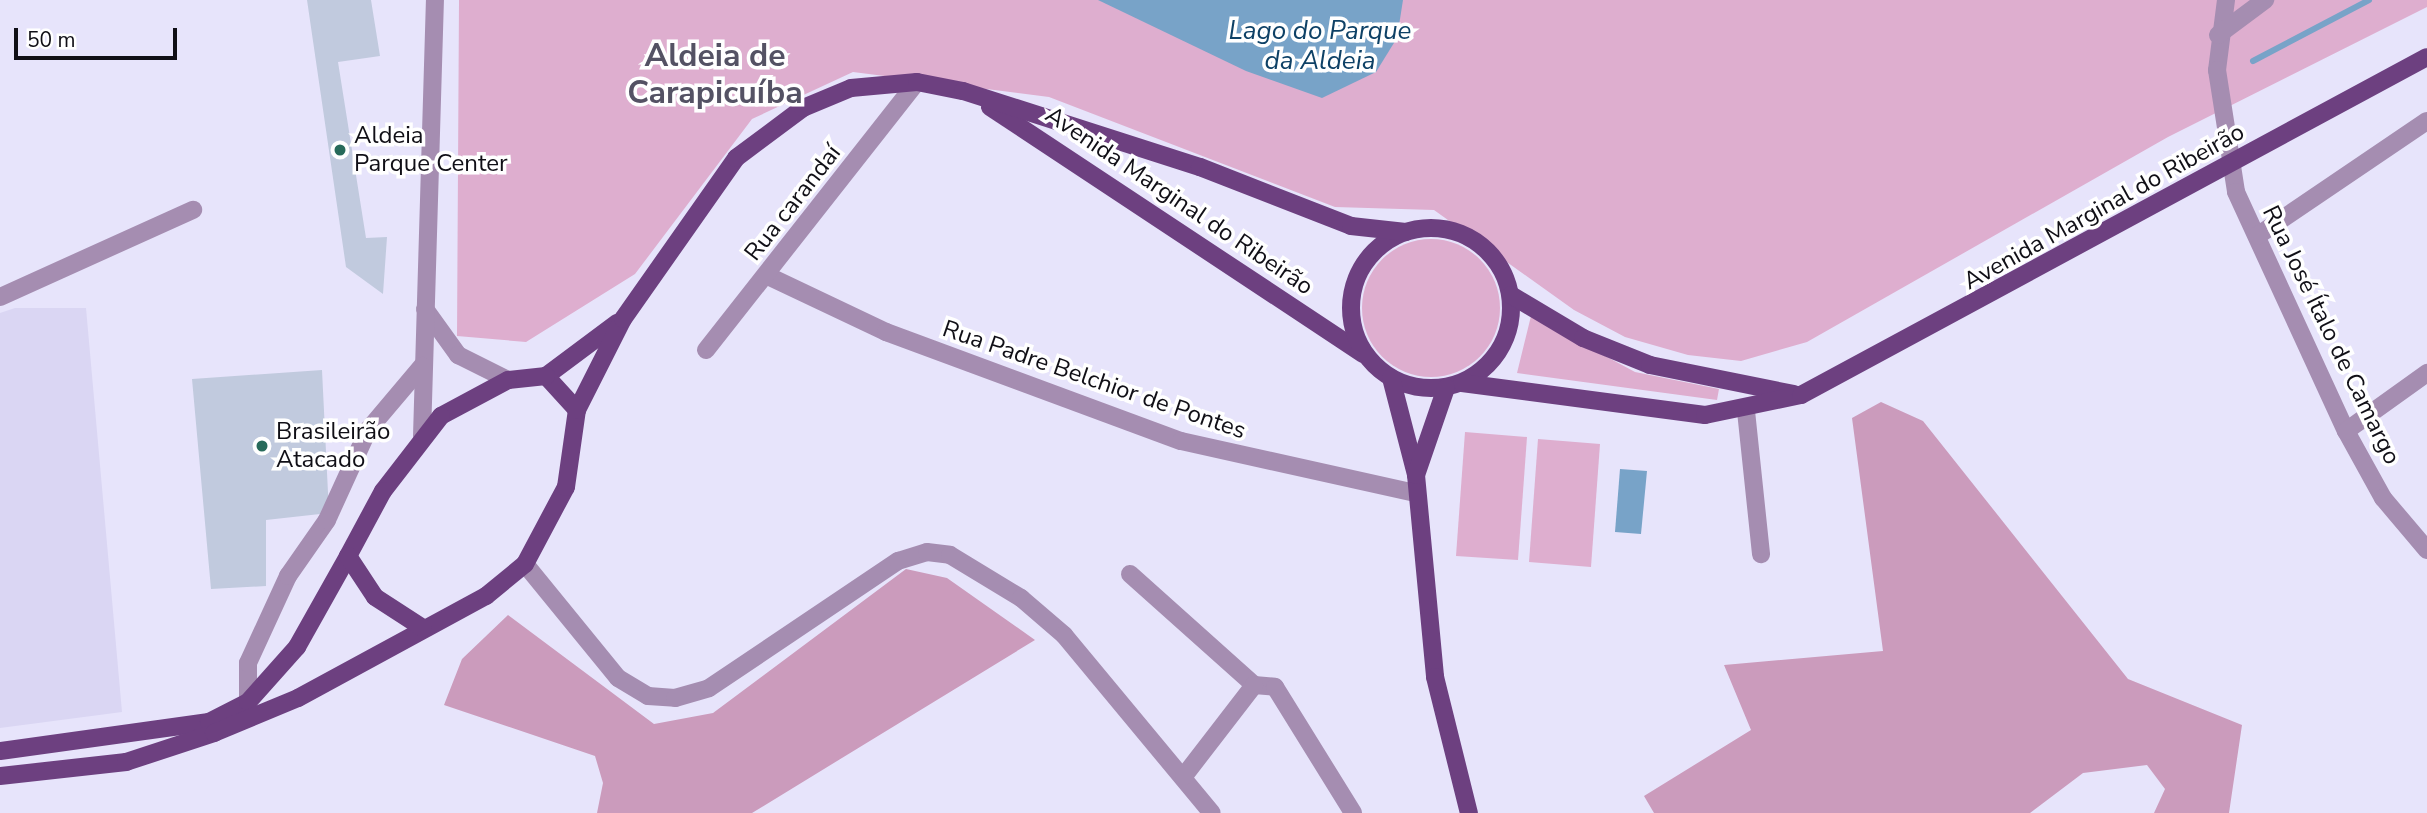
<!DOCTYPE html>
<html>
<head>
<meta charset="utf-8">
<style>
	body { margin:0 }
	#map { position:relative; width:2427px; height:813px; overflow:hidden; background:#e7e4fb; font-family:"Nunito Sans",sans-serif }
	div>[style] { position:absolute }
	.built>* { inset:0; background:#dad6f3 }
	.green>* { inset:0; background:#deaecf }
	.round { border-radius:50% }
	.forest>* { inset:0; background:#cb9bbc }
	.water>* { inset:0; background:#78a3c8 }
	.stream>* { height:6px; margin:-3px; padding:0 3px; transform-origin:3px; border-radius:3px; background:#78a3c8 }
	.building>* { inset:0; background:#c1cade }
	.minor>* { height:18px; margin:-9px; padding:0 9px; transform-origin:9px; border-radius:9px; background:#a58db1 }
	.major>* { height:18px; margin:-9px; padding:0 9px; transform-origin:9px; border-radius:9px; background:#6d4080 }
	.major>.ring { margin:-9px; padding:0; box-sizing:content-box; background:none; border:18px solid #6d4080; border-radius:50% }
	.dots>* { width:19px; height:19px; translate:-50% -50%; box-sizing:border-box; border:4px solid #fff; border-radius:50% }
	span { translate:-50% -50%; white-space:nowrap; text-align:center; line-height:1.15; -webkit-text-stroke:7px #fff; paint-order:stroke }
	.poi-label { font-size:24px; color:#100f16 }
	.left { translate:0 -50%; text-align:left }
	.street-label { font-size:24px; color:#100f16 }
	.water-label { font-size:26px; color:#0e4166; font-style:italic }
	.district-label { font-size:32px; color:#545264; font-weight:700 }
	.scale { position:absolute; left:14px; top:28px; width:163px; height:32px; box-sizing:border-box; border:4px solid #100f16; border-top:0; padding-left:9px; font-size:21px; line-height:24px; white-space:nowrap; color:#100f16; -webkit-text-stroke:5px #fff; paint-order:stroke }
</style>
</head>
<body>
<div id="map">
	<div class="built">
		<i style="clip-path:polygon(15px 308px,86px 308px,122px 712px,0 728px,0 313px)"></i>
	</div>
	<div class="green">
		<i style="clip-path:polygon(459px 0,2427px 0,2427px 7px,2168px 137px,1807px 342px,1741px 361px,1688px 355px,1625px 337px,1574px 310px,1434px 210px,1335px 207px,1049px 97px,853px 72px,752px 119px,635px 274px,526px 342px,457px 336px)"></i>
		<i class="round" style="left:1362px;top:239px;width:138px;height:138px"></i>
		<i style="clip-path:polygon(1531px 316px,1635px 372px,1719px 389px,1717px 400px,1517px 373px)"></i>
		<i style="clip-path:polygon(1465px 432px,1527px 437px,1518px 560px,1456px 556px)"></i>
		<i style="clip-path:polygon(1538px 439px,1600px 444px,1591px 567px,1529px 562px)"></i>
	</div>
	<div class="forest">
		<i style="clip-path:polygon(1881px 402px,1923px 421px,2128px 679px,2242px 725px,2229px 813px,2154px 813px,2165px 789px,2147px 765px,2083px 773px,2030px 813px,1654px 813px,1644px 796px,1751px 730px,1724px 665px,1883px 651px,1852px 418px)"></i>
		<i style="clip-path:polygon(906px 569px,947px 578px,1035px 640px,752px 813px,597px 813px,603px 783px,595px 756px,444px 705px,462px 659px,508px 615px,654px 724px,713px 713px)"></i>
	</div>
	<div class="water">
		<i style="clip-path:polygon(1098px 0,1403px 0,1397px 38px,1376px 72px,1322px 98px,1246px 71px)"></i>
		<i style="clip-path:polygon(1620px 469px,1647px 471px,1641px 534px,1615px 532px)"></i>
	</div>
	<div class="stream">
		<i style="left:2253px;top:61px;width:131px;rotate:-27.7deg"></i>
	</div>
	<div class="building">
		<i style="clip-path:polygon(307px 0,371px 0,380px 56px,338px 62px,366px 238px,387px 237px,383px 294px,346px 267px)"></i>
		<i style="clip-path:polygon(322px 370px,329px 513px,266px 520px,266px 586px,211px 589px,192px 379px)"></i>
	</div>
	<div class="minor">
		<i style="left:2226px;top:0;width:71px;rotate:97.3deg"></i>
		<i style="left:2217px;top:70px;width:123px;rotate:81.1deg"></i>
		<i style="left:2236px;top:192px;width:263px;rotate:65.3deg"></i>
		<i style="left:2346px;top:431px;width:77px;rotate:61.1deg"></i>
		<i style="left:2383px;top:498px;width:68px;rotate:49.8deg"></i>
		<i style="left:2218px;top:35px;width:59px;rotate:-36.7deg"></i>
		<i style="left:2257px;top:236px;width:205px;rotate:-34.1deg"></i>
		<i style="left:768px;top:276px;width:131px;rotate:25.4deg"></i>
		<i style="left:886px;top:332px;width:314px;rotate:20.3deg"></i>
		<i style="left:1181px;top:441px;width:241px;rotate:12.5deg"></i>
		<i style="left:0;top:297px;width:212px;rotate:-24.3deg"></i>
		<i style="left:425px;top:309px;width:57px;rotate:54.3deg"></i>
		<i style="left:458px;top:355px;width:56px;rotate:26.6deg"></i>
		<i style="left:706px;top:350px;width:341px;rotate:-51.8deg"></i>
		<i style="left:1746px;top:411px;width:144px;rotate:84deg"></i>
		<i style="left:2346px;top:431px;width:100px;rotate:-35.6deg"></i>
		<i style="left:422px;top:436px;width:436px;rotate:-88.3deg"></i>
		<i style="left:525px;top:564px;width:147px;rotate:50.8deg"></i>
		<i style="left:618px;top:678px;width:35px;rotate:31deg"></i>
		<i style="left:648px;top:696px;width:27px;rotate:4deg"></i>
		<i style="left:675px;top:698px;width:35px;rotate:-16deg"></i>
		<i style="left:709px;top:688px;width:228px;rotate:-33.9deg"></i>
		<i style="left:898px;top:561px;width:30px;rotate:-17deg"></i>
		<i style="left:927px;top:552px;width:23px;rotate:7deg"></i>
		<i style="left:950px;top:555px;width:83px;rotate:31.2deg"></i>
		<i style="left:1021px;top:598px;width:57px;rotate:40.7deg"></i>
		<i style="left:1064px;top:635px;width:231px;rotate:50.3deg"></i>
		<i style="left:1130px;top:574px;width:166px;rotate:41.8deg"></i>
		<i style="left:1254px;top:685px;width:21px;rotate:5deg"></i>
		<i style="left:1275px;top:687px;width:148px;rotate:58.2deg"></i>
		<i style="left:248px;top:702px;width:39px;rotate:-90deg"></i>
		<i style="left:248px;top:663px;width:96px;rotate:-65.3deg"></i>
		<i style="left:288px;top:576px;width:68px;rotate:-55.1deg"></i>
		<i style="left:327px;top:520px;width:99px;rotate:-65.5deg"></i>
		<i style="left:368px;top:430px;width:84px;rotate:-49.8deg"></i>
		<i style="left:1184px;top:776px;width:115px;rotate:-52.4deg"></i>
	</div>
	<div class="major">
		<i style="left:990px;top:107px;width:447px;rotate:33.5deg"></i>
		<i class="ring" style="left:1351px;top:228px;width:142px;height:142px"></i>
		<i style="left:1511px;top:295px;width:84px;rotate:30.8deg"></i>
		<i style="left:1583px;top:338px;width:72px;rotate:21.9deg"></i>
		<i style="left:1650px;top:365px;width:147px;rotate:11.4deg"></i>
		<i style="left:546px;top:376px;width:89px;rotate:-36.7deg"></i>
		<i style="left:1391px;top:378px;width:100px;rotate:75.5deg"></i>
		<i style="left:1416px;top:475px;width:203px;rotate:84.6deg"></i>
		<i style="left:1435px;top:677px;width:140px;rotate:76deg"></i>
		<i style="left:1462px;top:383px;width:245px;rotate:7.5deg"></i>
		<i style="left:1705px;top:415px;width:98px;rotate:-11.8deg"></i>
		<i style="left:1801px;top:395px;width:711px;rotate:-28.37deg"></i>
		<i style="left:577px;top:410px;width:102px;rotate:-63.2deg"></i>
		<i style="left:623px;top:319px;width:197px;rotate:-54.9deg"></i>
		<i style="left:736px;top:158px;width:84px;rotate:-36.7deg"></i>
		<i style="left:803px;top:108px;width:52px;rotate:-22.6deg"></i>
		<i style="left:851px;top:88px;width:66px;rotate:-5.2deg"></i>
		<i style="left:917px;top:82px;width:47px;rotate:11.1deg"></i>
		<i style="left:963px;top:91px;width:249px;rotate:17.8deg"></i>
		<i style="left:1200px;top:167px;width:162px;rotate:21.3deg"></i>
		<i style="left:1351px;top:226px;width:55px;rotate:6.2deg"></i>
		<i style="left:1416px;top:475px;width:92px;rotate:-71deg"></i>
		<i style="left:0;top:751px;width:211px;rotate:-7.9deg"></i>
		<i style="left:209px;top:722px;width:44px;rotate:-27.1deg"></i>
		<i style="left:248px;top:702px;width:74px;rotate:-48.3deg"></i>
		<i style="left:297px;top:647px;width:104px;rotate:-60.7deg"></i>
		<i style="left:0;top:776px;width:127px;rotate:-6.3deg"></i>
		<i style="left:126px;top:762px;width:93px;rotate:-18.2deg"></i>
		<i style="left:214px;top:733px;width:91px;rotate:-22.6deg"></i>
		<i style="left:298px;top:698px;width:214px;rotate:-28.5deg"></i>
		<i style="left:486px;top:596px;width:50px;rotate:-39.4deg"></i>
		<i style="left:525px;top:564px;width:87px;rotate:-62deg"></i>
		<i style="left:566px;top:487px;width:78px;rotate:-81.9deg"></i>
		<i style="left:577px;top:410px;width:46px;rotate:-132.4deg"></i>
		<i style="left:546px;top:376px;width:38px;rotate:174deg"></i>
		<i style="left:508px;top:380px;width:76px;rotate:151.8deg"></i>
		<i style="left:441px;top:416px;width:95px;rotate:127.7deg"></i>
		<i style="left:383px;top:491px;width:74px;rotate:118.3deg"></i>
		<i style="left:348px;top:556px;width:49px;rotate:56.6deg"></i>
		<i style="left:375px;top:597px;width:57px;rotate:32.9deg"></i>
	</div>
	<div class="dots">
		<i style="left:340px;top:150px;background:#276a5a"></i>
		<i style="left:262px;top:446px;background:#276a5a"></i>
	</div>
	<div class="poi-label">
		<span class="left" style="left:354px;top:150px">Aldeia<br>Parque Center</span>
		<span class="left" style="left:276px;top:446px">Brasileirão<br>Atacado</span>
	</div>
	<div class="street-label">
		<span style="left:1179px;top:201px;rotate:34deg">Avenida Marginal do Ribeirão</span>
		<span style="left:793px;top:203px;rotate:-52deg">Rua carandaí</span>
		<span style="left:2104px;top:207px;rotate:-29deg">Avenida Marginal do Ribeirão</span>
		<span style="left:2331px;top:335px;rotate:64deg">Rua José Ítalo de Camargo</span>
		<span style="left:1094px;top:380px;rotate:19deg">Rua Padre Belchior de Pontes</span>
	</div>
	<div class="water-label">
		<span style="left:1320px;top:46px">Lago do Parque<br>da Aldeia</span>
	</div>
	<div class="district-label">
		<span style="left:715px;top:75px">Aldeia de<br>Carapicuíba</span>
	</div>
	<div class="scale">50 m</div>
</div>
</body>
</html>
